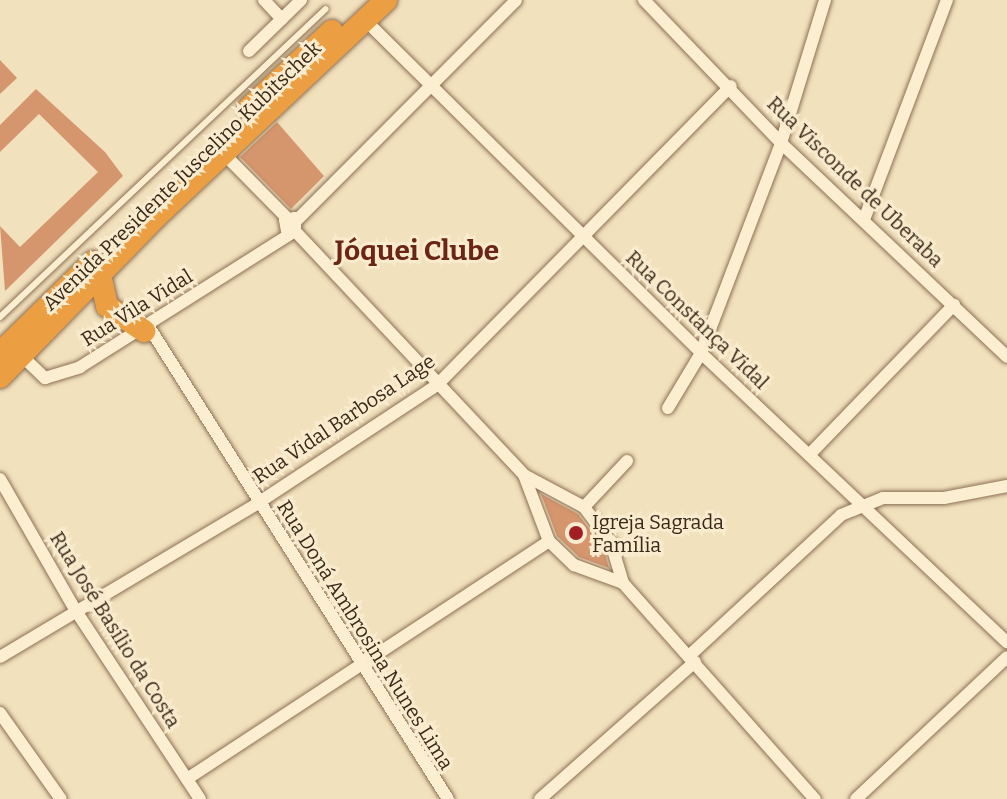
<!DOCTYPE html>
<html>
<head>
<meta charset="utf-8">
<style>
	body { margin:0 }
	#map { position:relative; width:1007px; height:799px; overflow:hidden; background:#f2e1bd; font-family:Bitter,serif }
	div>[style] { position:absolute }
	.building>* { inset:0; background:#d5966e }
	.roads { filter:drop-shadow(0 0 2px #8c7054) drop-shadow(0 0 2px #8c7054) }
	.lane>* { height:6px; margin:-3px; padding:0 3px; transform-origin:3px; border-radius:3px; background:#fceed0 }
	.street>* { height:12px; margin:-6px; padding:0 6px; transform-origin:6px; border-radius:6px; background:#fceed0 }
	.highway>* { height:22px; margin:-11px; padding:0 11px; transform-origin:11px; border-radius:11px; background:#ec9e43 }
	.dots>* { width:22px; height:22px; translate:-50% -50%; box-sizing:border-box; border:4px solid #f9ebcd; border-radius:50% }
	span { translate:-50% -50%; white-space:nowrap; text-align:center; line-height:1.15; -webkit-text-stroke:6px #f9ebcd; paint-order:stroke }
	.street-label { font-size:20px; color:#39291a }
	.poi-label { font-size:20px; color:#39291a }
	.left { translate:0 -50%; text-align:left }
	.district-label { font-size:28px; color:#6b2515; font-weight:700 }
</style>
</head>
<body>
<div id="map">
	<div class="building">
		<i style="clip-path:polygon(0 60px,17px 78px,0 94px)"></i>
		<i style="clip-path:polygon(36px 89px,105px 152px,123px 176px,5px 291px,0 226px,20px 247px,98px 172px,39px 114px,0 152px,0 125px)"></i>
		<i style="clip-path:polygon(277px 122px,324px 176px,291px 209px,240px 157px)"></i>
		<i style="clip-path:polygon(541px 494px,578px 514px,603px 547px,609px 568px,579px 557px,557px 536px)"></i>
	</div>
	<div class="roads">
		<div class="lane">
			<i style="left:0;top:317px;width:448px;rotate:-43.4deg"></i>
		</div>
		<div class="street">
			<i style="left:264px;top:0;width:26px;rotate:47deg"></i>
			<i style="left:644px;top:0;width:198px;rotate:46.2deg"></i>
			<i style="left:781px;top:143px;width:311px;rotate:43.4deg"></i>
			<i style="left:365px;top:20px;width:473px;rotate:44.7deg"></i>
			<i style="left:701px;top:353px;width:421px;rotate:43.4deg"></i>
			<i style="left:249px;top:51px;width:73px;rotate:-44.4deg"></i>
			<i style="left:222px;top:152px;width:93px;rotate:45.4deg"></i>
			<i style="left:865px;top:217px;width:232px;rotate:-69.3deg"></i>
			<i style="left:297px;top:220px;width:310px;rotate:-45.1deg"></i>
			<i style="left:295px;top:231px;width:335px;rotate:46.8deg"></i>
			<i style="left:524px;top:475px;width:71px;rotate:69.3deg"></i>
			<i style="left:549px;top:541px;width:35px;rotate:44deg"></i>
			<i style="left:574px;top:565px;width:52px;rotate:20.2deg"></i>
			<i style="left:623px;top:583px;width:289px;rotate:48.4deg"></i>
			<i style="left:149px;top:327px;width:559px;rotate:57.65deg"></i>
			<i style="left:20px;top:354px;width:35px;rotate:44deg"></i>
			<i style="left:45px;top:378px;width:37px;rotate:-17deg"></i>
			<i style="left:80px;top:367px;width:254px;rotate:-32.3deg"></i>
			<i style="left:295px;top:231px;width:13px;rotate:-90deg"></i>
			<i style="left:295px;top:218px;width:10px;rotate:169deg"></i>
			<i style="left:285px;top:220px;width:11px;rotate:80deg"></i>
			<i style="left:668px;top:408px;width:64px;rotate:-59deg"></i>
			<i style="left:701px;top:353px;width:225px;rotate:-69.1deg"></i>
			<i style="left:781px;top:143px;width:150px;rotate:-72.9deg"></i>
			<i style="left:809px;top:455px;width:209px;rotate:-46deg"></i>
			<i style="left:524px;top:475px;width:68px;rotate:28.1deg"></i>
			<i style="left:584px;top:507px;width:45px;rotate:53.1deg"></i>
			<i style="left:611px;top:543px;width:42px;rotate:73.3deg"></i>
			<i style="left:0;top:479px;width:152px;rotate:60.1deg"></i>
			<i style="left:76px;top:611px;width:225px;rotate:56.6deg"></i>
			<i style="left:584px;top:507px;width:63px;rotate:-46.9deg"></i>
			<i style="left:689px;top:656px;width:207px;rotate:-42.8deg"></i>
			<i style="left:841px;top:515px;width:45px;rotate:-22deg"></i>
			<i style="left:883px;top:498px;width:61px"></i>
			<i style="left:944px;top:498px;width:64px;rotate:-10.8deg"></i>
			<i style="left:0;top:657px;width:300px;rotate:-30.8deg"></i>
			<i style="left:258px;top:503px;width:214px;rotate:-33.4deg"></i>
			<i style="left:437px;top:385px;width:419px;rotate:-45.5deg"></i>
			<i style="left:0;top:713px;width:105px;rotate:54.7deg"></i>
			<i style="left:187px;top:779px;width:433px;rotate:-33.3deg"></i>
			<i style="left:540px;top:799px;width:207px;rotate:-41.5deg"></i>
			<i style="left:856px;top:799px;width:207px;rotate:-43.2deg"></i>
		</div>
		<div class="highway">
			<i style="left:249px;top:108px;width:113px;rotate:-42.9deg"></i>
			<i style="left:100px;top:275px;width:32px;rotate:77deg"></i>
			<i style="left:107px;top:306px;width:45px;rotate:34deg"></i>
			<i style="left:0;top:353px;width:130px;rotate:-44.4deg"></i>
			<i style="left:0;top:377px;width:223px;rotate:-45.7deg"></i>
			<i style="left:156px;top:217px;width:316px;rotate:-43.3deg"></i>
		</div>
	</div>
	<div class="dots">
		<i style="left:576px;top:533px;background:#a11e22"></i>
	</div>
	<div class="street-label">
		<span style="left:182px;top:176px;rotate:-44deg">Avenida Presidente Juscelino Kubitschek</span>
		<span style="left:855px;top:182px;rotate:44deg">Rua Visconde de Uberaba</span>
		<span style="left:137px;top:308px;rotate:-32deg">Rua Vila Vidal</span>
		<span style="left:697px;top:320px;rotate:44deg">Rua Constança Vidal</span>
		<span style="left:344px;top:419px;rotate:-34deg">Rua Vidal Barbosa Lage</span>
		<span style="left:115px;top:630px;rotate:58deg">Rua José Basílio da Costa</span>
		<span style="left:365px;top:635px;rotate:58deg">Rua Doná Ambrosina Nunes Lima</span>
	</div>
	<div class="poi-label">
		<span class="left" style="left:592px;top:534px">Igreja Sagrada<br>Família</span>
	</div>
	<div class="district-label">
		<span style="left:417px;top:251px">Jóquei Clube</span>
	</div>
</div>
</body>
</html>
